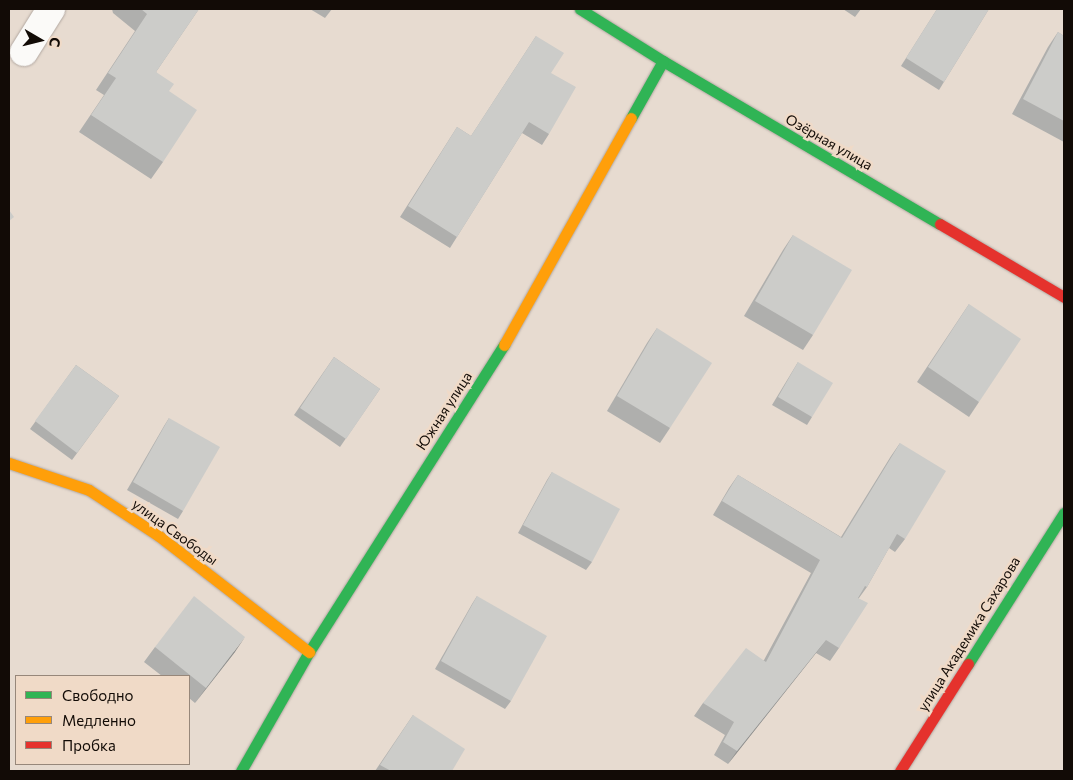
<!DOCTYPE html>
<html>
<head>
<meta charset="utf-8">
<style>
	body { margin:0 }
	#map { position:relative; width:1073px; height:780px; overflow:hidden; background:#e7dbd0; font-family:Commissioner,sans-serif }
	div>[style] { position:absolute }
	.roads { filter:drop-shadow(0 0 1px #b2a8a1) drop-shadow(0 0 1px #b2a8a1) }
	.street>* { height:28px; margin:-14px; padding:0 14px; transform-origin:14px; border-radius:14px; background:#fbfaf8 }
	.fast>* { height:11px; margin:-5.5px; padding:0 5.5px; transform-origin:5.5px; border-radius:5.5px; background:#30b455 }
	.slow>* { height:11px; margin:-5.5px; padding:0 5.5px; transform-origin:5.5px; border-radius:5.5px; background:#ff9f0a }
	.jam>* { height:11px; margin:-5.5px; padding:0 5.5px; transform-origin:5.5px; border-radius:5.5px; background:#e5322d }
	.wall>* { inset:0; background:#afafad }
	.shaded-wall>* { inset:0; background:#8f8f8d }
	.building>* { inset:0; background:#ccccc9 }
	span { translate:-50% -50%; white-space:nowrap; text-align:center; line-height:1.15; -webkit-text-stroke:5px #f0dac7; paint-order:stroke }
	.street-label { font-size:14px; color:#120b06 }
	.frame { position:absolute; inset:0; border:10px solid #120b06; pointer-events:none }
	.legend { position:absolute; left:15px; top:675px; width:175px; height:90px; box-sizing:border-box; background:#f0dac7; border:1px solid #97877a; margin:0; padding:6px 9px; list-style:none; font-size:15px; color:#120b06 }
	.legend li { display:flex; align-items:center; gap:10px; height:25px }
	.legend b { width:25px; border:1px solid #97877a }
	.north { position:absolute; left:15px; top:15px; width:50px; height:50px; -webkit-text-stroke:4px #f0dac7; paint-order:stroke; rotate:98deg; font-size:14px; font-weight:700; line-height:20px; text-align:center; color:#120b06 }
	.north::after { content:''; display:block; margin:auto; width:18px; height:22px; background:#120b06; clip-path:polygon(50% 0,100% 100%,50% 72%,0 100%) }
</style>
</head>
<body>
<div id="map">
	<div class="roads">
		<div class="street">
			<i style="left:24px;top:52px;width:51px;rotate:-57.9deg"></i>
		</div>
		<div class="fast">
			<i style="left:580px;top:9px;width:98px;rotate:32.1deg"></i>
			<i style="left:663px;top:61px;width:321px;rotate:30.5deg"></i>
			<i style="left:631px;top:118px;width:65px;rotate:-60.7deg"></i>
			<i style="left:968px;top:664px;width:179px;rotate:-57.6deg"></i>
			<i style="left:241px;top:771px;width:137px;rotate:-60.3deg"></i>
			<i style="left:309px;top:652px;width:364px;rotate:-57.6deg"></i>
		</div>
		<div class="slow">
			<i style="left:504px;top:345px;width:260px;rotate:-60.8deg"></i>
			<i style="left:9px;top:463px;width:84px;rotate:18.6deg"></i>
			<i style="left:89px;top:490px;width:84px;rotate:33.3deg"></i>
			<i style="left:159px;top:536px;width:190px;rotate:37.7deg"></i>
		</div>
		<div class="jam">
			<i style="left:940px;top:224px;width:144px;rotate:30.5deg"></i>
			<i style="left:900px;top:771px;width:127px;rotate:-57.6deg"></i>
		</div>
	</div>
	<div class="wall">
		<i style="clip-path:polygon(112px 9px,199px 9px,156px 72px,169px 91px,163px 162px,151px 179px,79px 132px,104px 95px,96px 90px,135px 31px,113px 13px)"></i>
		<i style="clip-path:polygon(310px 9px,332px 9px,325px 18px)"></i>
		<i style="clip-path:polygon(843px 9px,861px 9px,855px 17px)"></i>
		<i style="clip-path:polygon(937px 9px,989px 9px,939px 90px,901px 66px)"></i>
		<i style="clip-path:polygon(1058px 32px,1064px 36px,1064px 142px,1012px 114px,1048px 47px)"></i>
		<i style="clip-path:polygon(536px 36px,551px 73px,549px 134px,542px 145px,522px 133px,450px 248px,400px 217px,457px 127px,471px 136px)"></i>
		<i style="clip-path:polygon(793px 235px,813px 335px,803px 350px,744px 316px,783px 250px)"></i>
		<i style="clip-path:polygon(969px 304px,979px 402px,969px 417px,917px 382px)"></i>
		<i style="clip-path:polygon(657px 328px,670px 428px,660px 443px,607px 411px,647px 343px)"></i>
		<i style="clip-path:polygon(334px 357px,380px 389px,340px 447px,294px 415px)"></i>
		<i style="clip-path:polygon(798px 362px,812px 417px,807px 425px,772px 405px)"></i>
		<i style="clip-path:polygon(76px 365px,119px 396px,72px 460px,30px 429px)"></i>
		<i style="clip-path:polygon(169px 418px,183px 511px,178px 519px,127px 490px,164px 426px)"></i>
		<i style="clip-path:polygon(900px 443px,905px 539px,895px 552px,889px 548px,867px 587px,859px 598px,839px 648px,830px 661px,816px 653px,728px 764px,714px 755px,725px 735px,694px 716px,703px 703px,764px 660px,811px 573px,713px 515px,729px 488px,738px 475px,841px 537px,891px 456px)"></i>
		<i style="clip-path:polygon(552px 472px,592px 562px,586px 570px,518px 533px,547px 480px)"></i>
		<i style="clip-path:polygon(477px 596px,511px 701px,505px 709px,435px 669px,472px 604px)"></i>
		<i style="clip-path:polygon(155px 647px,235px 652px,195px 703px,189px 698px,189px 676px,162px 676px,144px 662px)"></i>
		<i style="clip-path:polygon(413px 715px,452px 771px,375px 771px)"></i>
	</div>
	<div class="shaded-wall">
		<i style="clip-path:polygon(245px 637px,235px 652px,195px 703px,206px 688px)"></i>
		<i style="clip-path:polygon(826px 640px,816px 653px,728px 764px,737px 751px)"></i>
	</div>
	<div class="building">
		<i style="clip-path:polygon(141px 9px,199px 9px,156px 72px,174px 84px,169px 91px,197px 110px,163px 162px,91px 115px,116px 78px,108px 73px,147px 14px)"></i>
		<i style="clip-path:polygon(937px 9px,989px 9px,944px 82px,906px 58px)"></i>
		<i style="clip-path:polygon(1058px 32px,1064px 36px,1064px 121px,1023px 99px)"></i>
		<i style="clip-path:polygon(536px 36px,564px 53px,551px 73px,576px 87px,549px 134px,529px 122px,457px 237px,408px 206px,457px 127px,471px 136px)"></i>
		<i style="clip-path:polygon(9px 210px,14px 217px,9px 221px)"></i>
		<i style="clip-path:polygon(793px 235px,852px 270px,813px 335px,755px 301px)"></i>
		<i style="clip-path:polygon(969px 304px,1021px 339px,979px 402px,928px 367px)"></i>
		<i style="clip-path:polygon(657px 328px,712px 363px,670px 428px,617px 396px)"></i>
		<i style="clip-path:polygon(334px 357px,380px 389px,346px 439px,300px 408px)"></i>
		<i style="clip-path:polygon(798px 362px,833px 383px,812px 417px,778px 397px)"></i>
		<i style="clip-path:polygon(76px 365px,119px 396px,77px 453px,35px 421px)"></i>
		<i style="clip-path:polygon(169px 418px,220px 447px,183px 511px,133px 482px)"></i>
		<i style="clip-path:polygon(900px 443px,946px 471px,905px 539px,897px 534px,867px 587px,865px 586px,858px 598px,868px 603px,839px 648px,826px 640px,737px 751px,723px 742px,734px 722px,703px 703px,746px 648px,766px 662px,820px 560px,722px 501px,738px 475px,842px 538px)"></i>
		<i style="clip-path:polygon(552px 472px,620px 509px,592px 562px,523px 525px)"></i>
		<i style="clip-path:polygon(194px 596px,245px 637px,206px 688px,155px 647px)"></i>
		<i style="clip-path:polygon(477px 596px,547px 636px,511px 701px,441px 661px)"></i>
		<i style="clip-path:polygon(413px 715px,465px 749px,452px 771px,391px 771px,380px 765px)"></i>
	</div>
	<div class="street-label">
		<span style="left:829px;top:142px;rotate:30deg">Озёрная улица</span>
		<span style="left:444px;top:411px;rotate:-57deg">Южная улица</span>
		<span style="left:175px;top:532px;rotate:36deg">улица Свободы</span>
		<span style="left:969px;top:634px;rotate:-58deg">улица Академика Сахарова</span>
	</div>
	<div class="frame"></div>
	<ul class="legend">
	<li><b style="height:6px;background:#30b455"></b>Свободно</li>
	<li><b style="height:6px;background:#ff9f0a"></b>Медленно</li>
	<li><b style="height:6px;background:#e5322d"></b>Пробка</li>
	</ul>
	<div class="north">С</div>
</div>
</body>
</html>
